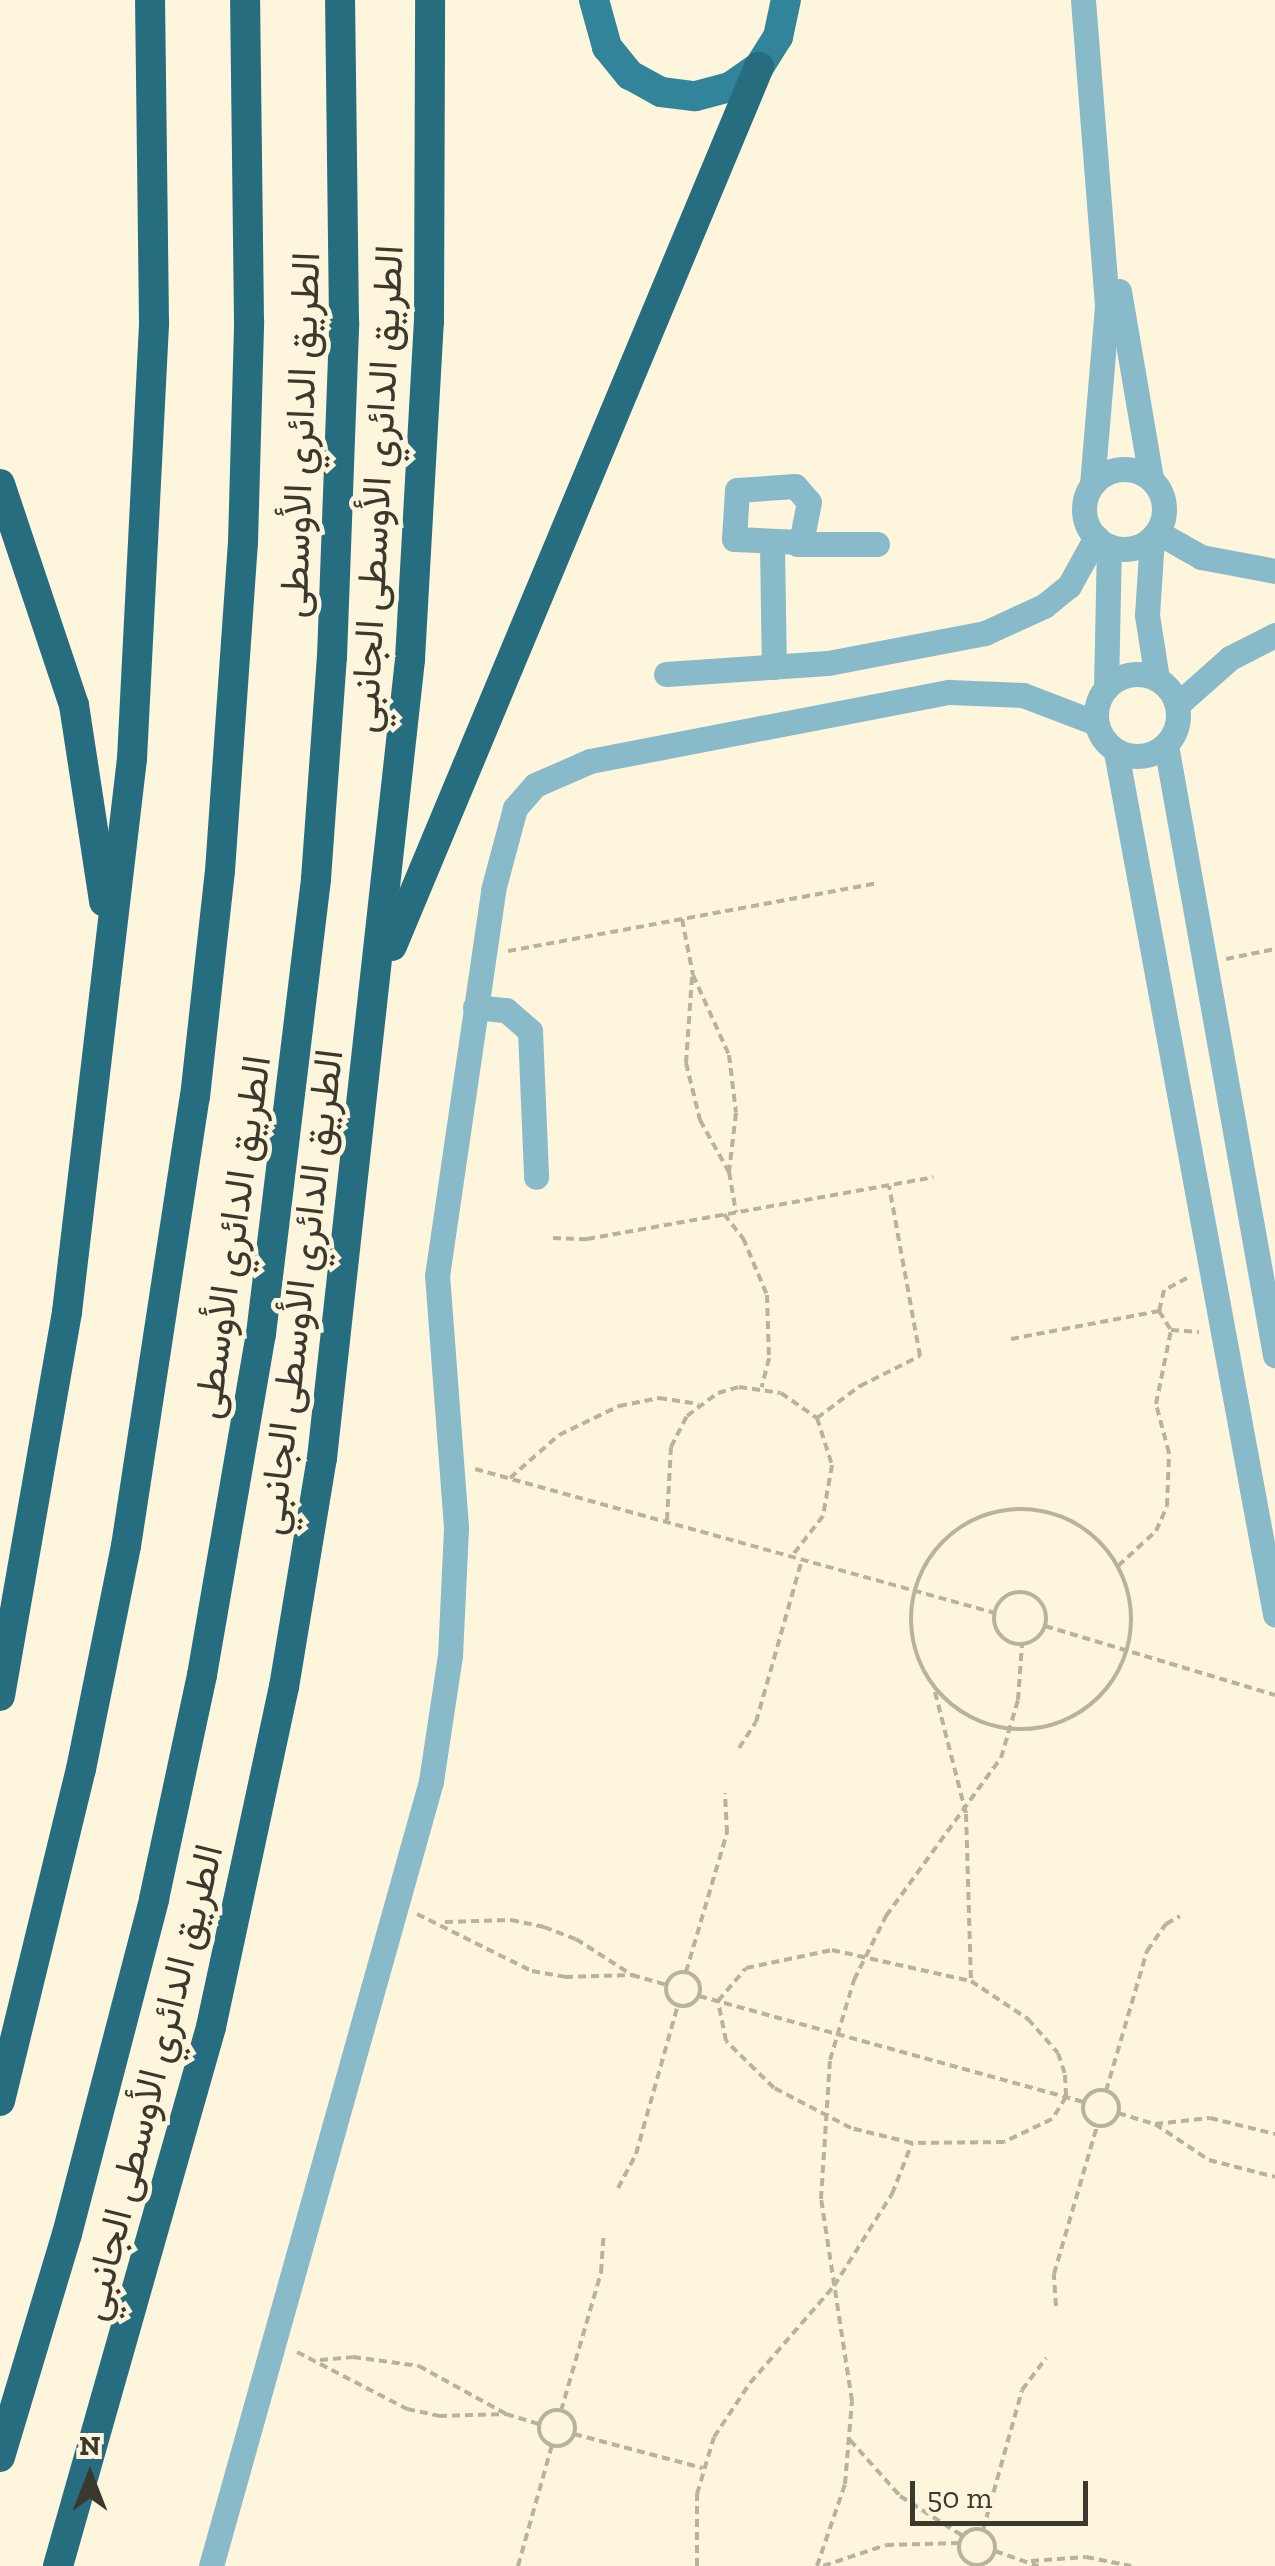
<!DOCTYPE html>
<html>
<head>
<meta charset="utf-8">
<style>
	body { margin:0 }
	#map { position:relative; width:1275px; height:2566px; overflow:hidden; background:#fdf6dc; font-family:"Zilla Slab",Vazirmatn,serif }
	div>[style] { position:absolute }
	.path>* { height:4px; margin-top:-2px; transform-origin:0; background:repeating-linear-gradient(90deg,#b8b39e 0 8px,transparent 0 13px) }
	.path>.ring { margin:-2px; padding:0; box-sizing:content-box; background:none; border:4px solid #b8b39e; border-radius:50% }
	.minor>* { height:25px; margin:-12.5px; padding:0 12.5px; transform-origin:12.5px; border-radius:12.5px; background:#89bac9 }
	.minor>.ring { margin:-12.5px; padding:0; box-sizing:content-box; background:none; border:25px solid #89bac9; border-radius:50% }
	.major>* { height:30px; margin:-15px; padding:0 15px; transform-origin:15px; border-radius:15px; background:#318499 }
	.highway>* { height:30px; margin:-15px; padding:0 15px; transform-origin:15px; border-radius:15px; background:#276d80 }
	span { translate:-50% -50%; white-space:nowrap; text-align:center; line-height:1.15; -webkit-text-stroke:9px #fdf6dc; paint-order:stroke }
	.street-label { font-size:40px; color:#3b382e }
	.north { position:absolute; left:40px; top:2426px; width:100px; height:100px; -webkit-text-stroke:8px #fdf6dc; paint-order:stroke; rotate:0deg; font-size:28px; font-weight:700; line-height:40px; text-align:center; color:#3b382e }
	.north::after { content:''; display:block; margin:auto; width:35px; height:45px; background:#3b382e; clip-path:polygon(50% 0,100% 100%,50% 72%,0 100%) }
	.scale { position:absolute; left:910px; top:2481px; width:178px; height:45px; box-sizing:border-box; border:5px solid #3b382e; border-top:0; padding-left:12px; font-size:30px; line-height:35px; white-space:nowrap; color:#3b382e; -webkit-text-stroke:8px #fdf6dc; paint-order:stroke }
</style>
</head>
<body>
<div id="map">
	<div class="path">
		<i style="left:682px;top:919px;width:57px;rotate:78.9deg"></i>
		<i style="left:693px;top:975px;width:88px;rotate:65.8deg"></i>
		<i style="left:729px;top:1055px;width:58px;rotate:83.1deg"></i>
		<i style="left:736px;top:1113px;width:59px;rotate:96.8deg"></i>
		<i style="left:729px;top:1172px;width:41px;rotate:80.1deg"></i>
		<i style="left:508px;top:951px;width:375px;rotate:-10.4deg"></i>
		<i style="left:1226px;top:959px;width:50px;rotate:-11.5deg"></i>
		<i style="left:692px;top:977px;width:86px;rotate:94deg"></i>
		<i style="left:686px;top:1063px;width:59px;rotate:76.2deg"></i>
		<i style="left:700px;top:1120px;width:60px;rotate:60.9deg"></i>
		<i style="left:724px;top:1214px;width:31px;rotate:52deg"></i>
		<i style="left:743px;top:1238px;width:62px;rotate:67.2deg"></i>
		<i style="left:767px;top:1295px;width:63px;rotate:88.2deg"></i>
		<i style="left:769px;top:1358px;width:30px;rotate:104deg"></i>
		<i style="left:553px;top:1238px;width:34px;rotate:2deg"></i>
		<i style="left:587px;top:1239px;width:352px;rotate:-10.1deg"></i>
		<i style="left:1187px;top:1278px;width:26px;rotate:152deg"></i>
		<i style="left:1164px;top:1290px;width:22px;rotate:103deg"></i>
		<i style="left:1159px;top:1311px;width:22px;rotate:58deg"></i>
		<i style="left:1171px;top:1330px;width:28px;rotate:4deg"></i>
		<i style="left:1011px;top:1339px;width:151px;rotate:-10.7deg"></i>
		<i style="left:817px;top:1418px;width:54px;rotate:-36.7deg"></i>
		<i style="left:860px;top:1386px;width:67px;rotate:-26.6deg"></i>
		<i style="left:920px;top:1356px;width:173px;rotate:-100.3deg"></i>
		<i style="left:475px;top:1469px;width:540px;rotate:15.48deg"></i>
		<i style="left:510px;top:1478px;width:65px;rotate:-41.3deg"></i>
		<i style="left:559px;top:1435px;width:67px;rotate:-25.8deg"></i>
		<i style="left:619px;top:1406px;width:41px;rotate:-11.3deg"></i>
		<i style="left:659px;top:1398px;width:40px;rotate:8.5deg"></i>
		<i class="ring" style="left:911px;top:1509px;width:216px;height:216px"></i>
		<i style="left:667px;top:1520px;width:73px;rotate:-86.9deg"></i>
		<i style="left:671px;top:1447px;width:35px;rotate:-63deg"></i>
		<i style="left:687px;top:1416px;width:39px;rotate:-37deg"></i>
		<i style="left:718px;top:1393px;width:22px;rotate:-16deg"></i>
		<i style="left:739px;top:1387px;width:42px;rotate:8.1deg"></i>
		<i style="left:781px;top:1393px;width:44px;rotate:34.8deg"></i>
		<i style="left:817px;top:1418px;width:49px;rotate:72.3deg"></i>
		<i style="left:832px;top:1465px;width:52px;rotate:100deg"></i>
		<i style="left:823px;top:1516px;width:51px;rotate:127.8deg"></i>
		<i style="left:1118px;top:1566px;width:52px;rotate:-42.6deg"></i>
		<i style="left:1156px;top:1531px;width:27px;rotate:-66deg"></i>
		<i style="left:1167px;top:1506px;width:53px;rotate:-87.8deg"></i>
		<i style="left:1169px;top:1453px;width:51px;rotate:-104.9deg"></i>
		<i style="left:1156px;top:1404px;width:76px;rotate:-78.5deg"></i>
		<i class="ring" style="left:994px;top:1592px;width:48px;height:48px"></i>
		<i style="left:1045px;top:1626px;width:240px;rotate:16.7deg"></i>
		<i style="left:935px;top:1692px;width:126px;rotate:75.7deg"></i>
		<i style="left:966px;top:1814px;width:167px;rotate:88.3deg"></i>
		<i style="left:739px;top:1748px;width:31px;rotate:-57deg"></i>
		<i style="left:756px;top:1722px;width:169px;rotate:-74.2deg"></i>
		<i style="left:417px;top:1914px;width:128px;rotate:26.4deg"></i>
		<i style="left:532px;top:1971px;width:34px;rotate:10deg"></i>
		<i style="left:565px;top:1977px;width:67px;rotate:-1.7deg"></i>
		<i style="left:445px;top:1922px;width:66px;rotate:-1.7deg"></i>
		<i style="left:511px;top:1920px;width:34px;rotate:12deg"></i>
		<i style="left:544px;top:1927px;width:34px;rotate:21deg"></i>
		<i style="left:576px;top:1939px;width:67px;rotate:32.7deg"></i>
		<i style="left:632px;top:1975px;width:35px;rotate:16deg"></i>
		<i style="left:832px;top:1950px;width:142px;rotate:12.6deg"></i>
		<i style="left:971px;top:1981px;width:69px;rotate:33.7deg"></i>
		<i style="left:1028px;top:2019px;width:45px;rotate:48.6deg"></i>
		<i style="left:1058px;top:2053px;width:23px;rotate:72deg"></i>
		<i style="left:1065px;top:2075px;width:22px;rotate:87deg"></i>
		<i style="left:1066px;top:2097px;width:26px;rotate:122deg"></i>
		<i style="left:1052px;top:2119px;width:53px;rotate:154.4deg"></i>
		<i style="left:1004px;top:2142px;width:92px;rotate:179.4deg"></i>
		<i style="left:912px;top:2143px;width:63px;rotate:-166.2deg"></i>
		<i style="left:851px;top:2128px;width:87px;rotate:-152.5deg"></i>
		<i style="left:774px;top:2088px;width:67px;rotate:-135.6deg"></i>
		<i style="left:726px;top:2041px;width:41px;rotate:-101.3deg"></i>
		<i style="left:718px;top:2001px;width:43px;rotate:-49.7deg"></i>
		<i style="left:746px;top:1968px;width:88px;rotate:-11.8deg"></i>
		<i class="ring" style="left:666px;top:1972px;width:30px;height:30px"></i>
		<i style="left:686px;top:1972px;width:145px;rotate:-73.6deg"></i>
		<i style="left:727px;top:1833px;width:40px;rotate:-92.9deg"></i>
		<i style="left:699px;top:1996px;width:399px;rotate:15.4deg"></i>
		<i class="ring" style="left:1083px;top:2090px;width:32px;height:32px"></i>
		<i style="left:1106px;top:2091px;width:146px;rotate:-73.7deg"></i>
		<i style="left:1147px;top:1951px;width:33px;rotate:-55deg"></i>
		<i style="left:1166px;top:1924px;width:16px;rotate:-30deg"></i>
		<i style="left:1118px;top:2113px;width:39px;rotate:17deg"></i>
		<i style="left:1155px;top:2124px;width:65px;rotate:33.7deg"></i>
		<i style="left:1209px;top:2160px;width:68px;rotate:14.4deg"></i>
		<i style="left:1155px;top:2124px;width:55px;rotate:-6.2deg"></i>
		<i style="left:1210px;top:2118px;width:67px;rotate:13.8deg"></i>
		<i style="left:618px;top:2188px;width:38px;rotate:-62deg"></i>
		<i style="left:636px;top:2154px;width:155px;rotate:-74.3deg"></i>
		<i style="left:1056px;top:2306px;width:32px;rotate:-94deg"></i>
		<i style="left:1054px;top:2274px;width:154px;rotate:-73.8deg"></i>
		<i style="left:297px;top:2352px;width:124px;rotate:27.4deg"></i>
		<i style="left:407px;top:2409px;width:33px;rotate:12deg"></i>
		<i style="left:439px;top:2416px;width:67px;rotate:-1.7deg"></i>
		<i style="left:320px;top:2360px;width:33px;rotate:-5deg"></i>
		<i style="left:353px;top:2357px;width:67px;rotate:7.8deg"></i>
		<i style="left:419px;top:2366px;width:99px;rotate:28.9deg"></i>
		<i style="left:506px;top:2414px;width:34px;rotate:17deg"></i>
		<i class="ring" style="left:539px;top:2410px;width:32px;height:32px"></i>
		<i style="left:561px;top:2411px;width:145px;rotate:-73.9deg"></i>
		<i style="left:601px;top:2272px;width:39px;rotate:-86deg"></i>
		<i style="left:574px;top:2434px;width:133px;rotate:14.8deg"></i>
		<i style="left:850px;top:2440px;width:75px;rotate:48.2deg"></i>
		<i style="left:900px;top:2496px;width:75px;rotate:32.4deg"></i>
		<i class="ring" style="left:959px;top:2529px;width:32px;height:32px"></i>
		<i style="left:983px;top:2530px;width:145px;rotate:-74.4deg"></i>
		<i style="left:1022px;top:2390px;width:40px;rotate:-53deg"></i>
		<i style="left:995px;top:2551px;width:46px;rotate:19.2deg"></i>
		<i style="left:1031px;top:2561px;width:55px;rotate:-4.2deg"></i>
		<i style="left:1086px;top:2557px;width:46px;rotate:11.3deg"></i>
		<i style="left:518px;top:2566px;width:126px;rotate:-74.3deg"></i>
		<i style="left:697px;top:2566px;width:72px;rotate:-90deg"></i>
		<i style="left:697px;top:2494px;width:59px;rotate:-73.4deg"></i>
		<i style="left:714px;top:2437px;width:65px;rotate:-56.3deg"></i>
		<i style="left:750px;top:2383px;width:128px;rotate:-49.1deg"></i>
		<i style="left:834px;top:2286px;width:109px;rotate:-57.8deg"></i>
		<i style="left:892px;top:2194px;width:55px;rotate:-68.6deg"></i>
		<i style="left:817px;top:2566px;width:87px;rotate:-71.1deg"></i>
		<i style="left:845px;top:2484px;width:83px;rotate:-85.2deg"></i>
		<i style="left:852px;top:2401px;width:204px;rotate:-98.7deg"></i>
		<i style="left:821px;top:2199px;width:139px;rotate:-86.3deg"></i>
		<i style="left:830px;top:2060px;width:84px;rotate:-73.3deg"></i>
		<i style="left:854px;top:1980px;width:72px;rotate:-63.4deg"></i>
		<i style="left:886px;top:1916px;width:195px;rotate:-54deg"></i>
		<i style="left:1001px;top:1758px;width:60px;rotate:-73.7deg"></i>
		<i style="left:1018px;top:1700px;width:56px;rotate:-85.9deg"></i>
		<i style="left:823px;top:2566px;width:66px;rotate:-18.4deg"></i>
		<i style="left:886px;top:2545px;width:74px;rotate:-1.5deg"></i>
	</div>
	<div class="minor">
		<i style="left:1083px;top:0;width:307px;rotate:85.5deg"></i>
		<i style="left:1107px;top:306px;width:178px;rotate:94.8deg"></i>
		<i style="left:1119px;top:291px;width:190px;rotate:80.3deg"></i>
		<i class="ring" style="left:1084px;top:469px;width:55px;height:55px"></i>
		<i style="left:795px;top:486px;width:21px;rotate:49deg"></i>
		<i style="left:809px;top:502px;width:41px;rotate:101.3deg"></i>
		<i style="left:801px;top:542px;width:67px;rotate:-177.4deg"></i>
		<i style="left:734px;top:539px;width:49px;rotate:-86.5deg"></i>
		<i style="left:737px;top:490px;width:58px;rotate:-3.9deg"></i>
		<i style="left:1157px;top:532px;width:51px;rotate:29.6deg"></i>
		<i style="left:1201px;top:557px;width:75px;rotate:10.7deg"></i>
		<i style="left:1152px;top:538px;width:77px;rotate:93.7deg"></i>
		<i style="left:1147px;top:615px;width:65px;rotate:81.1deg"></i>
		<i style="left:797px;top:544px;width:80px"></i>
		<i style="left:772px;top:545px;width:122px;rotate:89.1deg"></i>
		<i class="ring" style="left:1096px;top:674px;width:57px;height:57px"></i>
		<i style="left:666px;top:674px;width:162px;rotate:-3.9deg"></i>
		<i style="left:828px;top:663px;width:160px;rotate:-10.8deg"></i>
		<i style="left:985px;top:633px;width:65px;rotate:-24.6deg"></i>
		<i style="left:1044px;top:606px;width:32px;rotate:-39deg"></i>
		<i style="left:1069px;top:586px;width:56px;rotate:-61.1deg"></i>
		<i style="left:1106px;top:688px;width:142px;rotate:-88.8deg"></i>
		<i style="left:1177px;top:705px;width:71px;rotate:-41.6deg"></i>
		<i style="left:1230px;top:658px;width:51px;rotate:-27.1deg"></i>
		<i style="left:1166px;top:745px;width:620px;rotate:79.87deg"></i>
		<i style="left:1116px;top:752px;width:877px;rotate:79.55deg"></i>
		<i style="left:475px;top:1007px;width:31px;rotate:6deg"></i>
		<i style="left:506px;top:1010px;width:32px;rotate:41deg"></i>
		<i style="left:530px;top:1031px;width:146px;rotate:87.6deg"></i>
		<i style="left:211px;top:2566px;width:815px;rotate:-74.34deg"></i>
		<i style="left:431px;top:1781px;width:126px;rotate:-81.4deg"></i>
		<i style="left:450px;top:1656px;width:129px;rotate:-87.3deg"></i>
		<i style="left:456px;top:1527px;width:252px;rotate:-94.3deg"></i>
		<i style="left:437px;top:1276px;width:390px;rotate:-81.7deg"></i>
		<i style="left:493px;top:890px;width:85px;rotate:-75deg"></i>
		<i style="left:515px;top:808px;width:30px;rotate:-49deg"></i>
		<i style="left:535px;top:785px;width:60px;rotate:-23.6deg"></i>
		<i style="left:590px;top:761px;width:366px;rotate:-10.9deg"></i>
		<i style="left:949px;top:692px;width:74px;rotate:2.3deg"></i>
		<i style="left:1023px;top:695px;width:78px;rotate:21deg"></i>
	</div>
	<div class="major">
		<i style="left:594px;top:0;width:49px;rotate:74.5deg"></i>
		<i style="left:607px;top:47px;width:36px;rotate:51deg"></i>
		<i style="left:630px;top:75px;width:35px;rotate:29deg"></i>
		<i style="left:661px;top:92px;width:35px;rotate:7deg"></i>
		<i style="left:696px;top:96px;width:35px;rotate:-15deg"></i>
		<i style="left:730px;top:87px;width:35px;rotate:-35deg"></i>
		<i style="left:759px;top:67px;width:36px;rotate:-58deg"></i>
		<i style="left:778px;top:37px;width:38px;rotate:-78deg"></i>
	</div>
	<div class="highway">
		<i style="left:0;top:484px;width:233px;rotate:71.5deg"></i>
		<i style="left:74px;top:705px;width:199px;rotate:81.3deg"></i>
		<i style="left:392px;top:946px;width:953px;rotate:-67.34deg"></i>
		<i style="left:0;top:1696px;width:390px;rotate:-80.1deg"></i>
		<i style="left:67px;top:1312px;width:557px;rotate:-83.3deg"></i>
		<i style="left:132px;top:759px;width:437px;rotate:-87.1deg"></i>
		<i style="left:154px;top:323px;width:323px;rotate:-90.7deg"></i>
		<i style="left:0;top:2101px;width:342px;rotate:-76.3deg"></i>
		<i style="left:81px;top:1769px;width:227px;rotate:-78.6deg"></i>
		<i style="left:126px;top:1546px;width:454px;rotate:-81.3deg"></i>
		<i style="left:195px;top:1097px;width:227px;rotate:-83.7deg"></i>
		<i style="left:220px;top:871px;width:330px;rotate:-86deg"></i>
		<i style="left:243px;top:542px;width:221px;rotate:-88.4deg"></i>
		<i style="left:249px;top:321px;width:321px;rotate:-90.7deg"></i>
		<i style="left:0;top:2457px;width:233px;rotate:-73.3deg"></i>
		<i style="left:67px;top:2234px;width:346px;rotate:-75.4deg"></i>
		<i style="left:154px;top:1899px;width:229px;rotate:-77.9deg"></i>
		<i style="left:202px;top:1675px;width:346px;rotate:-80.2deg"></i>
		<i style="left:261px;top:1334px;width:458px;rotate:-83.1deg"></i>
		<i style="left:316px;top:879px;width:223px;rotate:-85.9deg"></i>
		<i style="left:332px;top:657px;width:335px;rotate:-87.9deg"></i>
		<i style="left:344px;top:322px;width:322px;rotate:-90.7deg"></i>
		<i style="left:58px;top:2566px;width:560px;rotate:-74.15deg"></i>
		<i style="left:211px;top:2027px;width:348px;rotate:-77.9deg"></i>
		<i style="left:284px;top:1687px;width:232px;rotate:-80.6deg"></i>
		<i style="left:322px;top:1458px;width:804px;rotate:-83.71deg"></i>
		<i style="left:410px;top:659px;width:338px;rotate:-86.8deg"></i>
		<i style="left:429px;top:322px;width:322px;rotate:-89.8deg"></i>
	</div>
	<div class="street-label">
		<span style="left:299px;top:435px;rotate:-88deg">الطريق الدائري الأوسطى</span>
		<span style="left:376px;top:489px;rotate:-87deg">الطريق الدائري الأوسطى الجانبي</span>
		<span style="left:231px;top:1237px;rotate:-82deg">الطريق الدائري الأوسطى</span>
		<span style="left:299px;top:1292px;rotate:-83deg">الطريق الدائري الأوسطى الجانبي</span>
		<span style="left:150px;top:2082px;rotate:-76deg">الطريق الدائري الأوسطى الجانبي</span>
	</div>
	<div class="north">N</div>
	<div class="scale">50 m</div>
</div>
</body>
</html>
